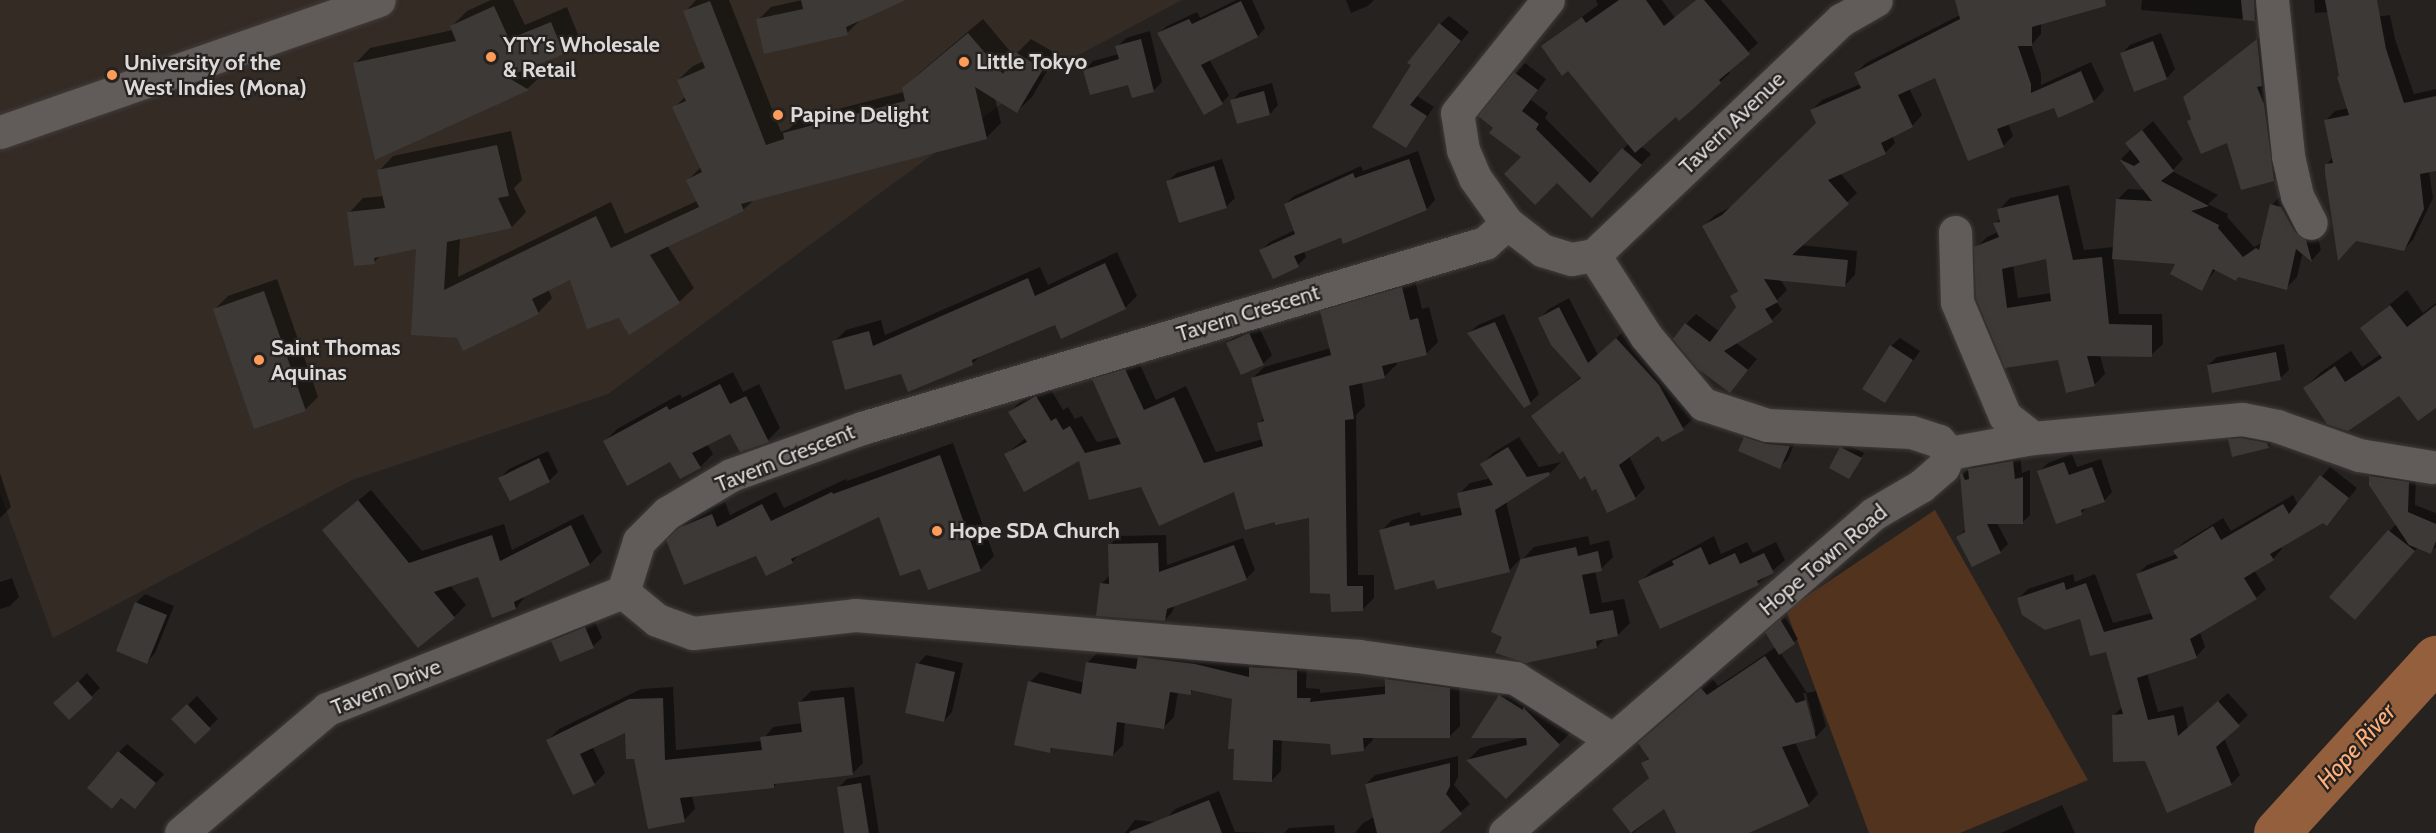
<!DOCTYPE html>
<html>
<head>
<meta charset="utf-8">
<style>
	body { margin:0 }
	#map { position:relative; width:2436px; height:833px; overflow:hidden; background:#26221f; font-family:Cabin,sans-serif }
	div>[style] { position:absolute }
	.built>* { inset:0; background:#342b25 }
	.green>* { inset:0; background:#52331e }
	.shadow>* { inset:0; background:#0007 }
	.river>* { height:46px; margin:-23px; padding:0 23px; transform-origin:23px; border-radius:23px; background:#945f3c }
	.building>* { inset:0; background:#3d3936 }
	.roads { filter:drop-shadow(0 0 2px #403c3b) drop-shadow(0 0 2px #403c3b) }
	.minor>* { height:33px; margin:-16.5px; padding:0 16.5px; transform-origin:16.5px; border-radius:16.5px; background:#615c59 }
	.dots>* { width:16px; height:16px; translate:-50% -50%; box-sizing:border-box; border:3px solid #26221f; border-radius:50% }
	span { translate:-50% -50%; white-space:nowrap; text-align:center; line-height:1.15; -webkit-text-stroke:4.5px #26221f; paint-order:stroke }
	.poi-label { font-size:22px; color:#dcd9d8; font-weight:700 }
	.left { translate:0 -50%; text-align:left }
	.street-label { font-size:22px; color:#dcd9d8 }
	.water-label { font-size:24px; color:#feaf7b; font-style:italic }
</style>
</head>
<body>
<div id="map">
	<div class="built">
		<i style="clip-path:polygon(0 0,1182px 0,1039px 76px,608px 394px,352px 480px,53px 638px,0 493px)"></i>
	</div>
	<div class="green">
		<i style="clip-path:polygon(1935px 510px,2088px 780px,1960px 833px,1869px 833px,1786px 610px)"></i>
	</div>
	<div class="shadow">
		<i style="clip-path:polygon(491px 0,513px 0,525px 25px,567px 7px,579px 37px,563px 53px,530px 66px,543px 74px,528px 88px,376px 158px,355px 64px,370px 48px,453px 30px,452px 26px,467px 11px)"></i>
		<i style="clip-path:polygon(696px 0,729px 0,781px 132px,789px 129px,799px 119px,904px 92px,903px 89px,918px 74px,983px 19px,1014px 56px,1031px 39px,1057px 54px,1032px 97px,1017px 111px,995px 98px,1001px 123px,987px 137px,755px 199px,743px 210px,667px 245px,694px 288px,679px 302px,619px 316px,571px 278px,548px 289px,552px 298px,538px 313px,464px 349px,418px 247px,381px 255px,374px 262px,349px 213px,363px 198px,384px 196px,379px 171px,393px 156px,511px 131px,522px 180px,514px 188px,526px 212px,512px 227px,460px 238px,458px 277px,611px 202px,625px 234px,697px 201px,688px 180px,701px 167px,674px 108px,686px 96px,678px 80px,693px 66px,704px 61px,685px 12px)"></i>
		<i style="clip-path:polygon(802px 0,903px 0,860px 20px,847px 33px,758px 20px,771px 7px)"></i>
		<i style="clip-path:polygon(1236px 0,1252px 0,1265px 28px,1258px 36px,1209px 59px,1229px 95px,1222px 103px,1159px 33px,1167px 26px,1197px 12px,1200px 18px)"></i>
		<i style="clip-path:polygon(1346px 0,1374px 0,1368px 6px,1351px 13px)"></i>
		<i style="clip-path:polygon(1596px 0,1662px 0,1675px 18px,1696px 0,1721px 0,1758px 43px,1728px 70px,1730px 73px,1720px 82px,1676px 115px,1641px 146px,1651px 154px,1602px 206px,1523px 157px,1480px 116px,1525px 63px,1546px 79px,1531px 100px,1548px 113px,1545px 118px,1600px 174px,1629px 143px,1569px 69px,1543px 46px,1598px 5px)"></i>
		<i style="clip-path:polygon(1956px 0,2089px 0,2041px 23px,2041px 34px,2031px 45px,2041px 74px,2041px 85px,2091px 62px,2104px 90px,2094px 101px,2059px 116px,2055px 106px,2008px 123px,2013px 136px,2003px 146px,1936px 76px,1909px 88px,1922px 115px,1912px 126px,1892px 136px,1895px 143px,1885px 153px,1840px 173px,1857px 193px,1800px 245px,1857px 251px,1855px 275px,1845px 285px,1780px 279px,1787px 290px,1776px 301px,1782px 310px,1772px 320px,1735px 342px,1757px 359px,1730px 391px,1686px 324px,1696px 314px,1720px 332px,1738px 307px,1732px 296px,1739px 289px,1704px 226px,1714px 216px,1734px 205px,1818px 123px,1812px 110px,1822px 100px,1861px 84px,1856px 73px,1866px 63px,1960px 15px)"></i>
		<i style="clip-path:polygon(2142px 0,2263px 0,2263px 11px,2255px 20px,2141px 10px)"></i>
		<i style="clip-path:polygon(2314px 0,2367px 0,2368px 18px,2390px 15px,2395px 39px,2414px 94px,2436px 89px,2436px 169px,2429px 171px,2433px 198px,2413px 240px,2403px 250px,2326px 165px,2333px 157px,2325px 121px,2335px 111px,2349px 108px,2329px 12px,2315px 13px)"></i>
		<i style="clip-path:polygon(1449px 16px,1469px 32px,1417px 96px,1434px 107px,1406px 147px,1374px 126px,1440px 24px)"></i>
		<i style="clip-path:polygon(1150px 31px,1162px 82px,1153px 91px,1085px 70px,1093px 61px,1119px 54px,1117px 47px,1126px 38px)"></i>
		<i style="clip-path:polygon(2161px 33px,2175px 69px,2167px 78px,2135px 90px,2121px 54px,2130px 45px)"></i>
		<i style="clip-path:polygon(2265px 33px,2282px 171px,2274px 180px,2228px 141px,2189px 121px,2192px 118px,2194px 89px)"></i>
		<i style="clip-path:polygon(1272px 83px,1278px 105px,1270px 114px,1232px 101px,1240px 92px)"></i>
		<i style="clip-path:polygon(evenodd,2153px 121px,2183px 159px,2172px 171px,2218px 195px,2208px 204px,2228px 214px,2227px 217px,2254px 247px,2263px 242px,2272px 205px,2282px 194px,2316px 230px,2321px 250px,2312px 260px,2303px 252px,2297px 277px,2286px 288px,2216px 269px,2201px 289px,2178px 263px,2113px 258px,2119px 314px,2162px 314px,2163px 344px,2151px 355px,2100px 355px,2105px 374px,2094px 385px,2059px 358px,2006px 366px,1976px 248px,1987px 237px,1998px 232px,1995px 224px,2001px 218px,1999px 210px,2010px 198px,2069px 185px,2084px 250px,2114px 247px,2118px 199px,2128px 189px,2145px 190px,2121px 159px,2131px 149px,2127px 144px,2153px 121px,2048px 257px,2051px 293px,2018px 298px,2013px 265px,2048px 257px)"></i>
		<i style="clip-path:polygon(1418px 151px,1435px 200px,1427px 209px,1304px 251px,1306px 257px,1298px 265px,1261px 250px,1270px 242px,1295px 230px,1285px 204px,1294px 196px,1361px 166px,1363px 171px)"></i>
		<i style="clip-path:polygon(1222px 159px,1235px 198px,1226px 207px,1168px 181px,1177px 173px)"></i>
		<i style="clip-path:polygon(1117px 252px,1137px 296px,1125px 308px,1055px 323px,982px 354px,973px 363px,901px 373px,834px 342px,846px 330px,881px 320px,885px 335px,1040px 267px,1048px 285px)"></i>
		<i style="clip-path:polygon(1414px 276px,1422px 309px,1429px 307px,1438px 342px,1426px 354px,1396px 361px,1397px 364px,1385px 376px,1362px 382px,1365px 406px,1356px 415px,1358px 575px,1374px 575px,1374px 598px,1362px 610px,1332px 592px,1311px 516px,1235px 490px,1142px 486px,1080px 458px,1005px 455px,1026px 438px,1010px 412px,1022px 400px,1048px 385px,1063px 410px,1068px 407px,1075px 419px,1082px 416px,1097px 442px,1120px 437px,1094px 380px,1105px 368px,1137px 358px,1156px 400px,1186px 386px,1216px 452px,1263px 439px,1259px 423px,1264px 418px,1252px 379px,1264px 367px,1331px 348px,1322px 312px,1334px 300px)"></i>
		<i style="clip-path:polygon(277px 279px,318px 397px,305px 410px,215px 309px,228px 296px)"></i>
		<i style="clip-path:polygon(2407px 290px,2423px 313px,2436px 303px,2436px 406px,2400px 394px,2305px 388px,2321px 372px,2351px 351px,2362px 367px,2381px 354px,2362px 328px)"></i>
		<i style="clip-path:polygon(1569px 298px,1598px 355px,1626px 329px,1668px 375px,1693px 419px,1683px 428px,1659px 434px,1629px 456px,1645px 488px,1635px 498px,1597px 488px,1533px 416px,1582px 376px,1539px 319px,1549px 309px)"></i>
		<i style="clip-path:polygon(1504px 314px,1539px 394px,1530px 403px,1469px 333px,1478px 325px)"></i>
		<i style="clip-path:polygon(1258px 325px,1272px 355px,1263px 364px,1228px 344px,1236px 335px)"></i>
		<i style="clip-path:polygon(1900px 338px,1920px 351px,1885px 402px,1891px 346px)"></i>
		<i style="clip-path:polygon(2284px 344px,2289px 370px,2280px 378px,2208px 365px,2217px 357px)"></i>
		<i style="clip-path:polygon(733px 372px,743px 392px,759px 384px,780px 428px,768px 440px,731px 432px,707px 444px,713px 454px,700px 467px,604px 442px,617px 429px,680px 394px,682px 398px)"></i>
		<i style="clip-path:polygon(1754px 429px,1797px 437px,1788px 459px,1780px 467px,1745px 438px)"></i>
		<i style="clip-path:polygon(2238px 431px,2276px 438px,2268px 447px,2230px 440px)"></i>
		<i style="clip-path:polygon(1519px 437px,1539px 467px,1561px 462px,1549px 474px,1506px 501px,1520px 559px,1509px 571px,1436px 578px,1381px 531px,1392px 520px,1420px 512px,1421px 516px,1462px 507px,1459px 494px,1470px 483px,1491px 478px,1482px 464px,1493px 453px)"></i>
		<i style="clip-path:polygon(953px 443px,994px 556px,980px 570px,921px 567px,880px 515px,800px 553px,792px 562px,668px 541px,694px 515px,725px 502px,730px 515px,776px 492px,784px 508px,846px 479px,847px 481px)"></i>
		<i style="clip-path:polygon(1846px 444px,1864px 453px,1849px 478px,1842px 448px)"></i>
		<i style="clip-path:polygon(548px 451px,558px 472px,549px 481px,500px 478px,509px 469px)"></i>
		<i style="clip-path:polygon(2020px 454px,2022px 473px,2030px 470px,2030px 515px,2022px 523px,1997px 523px,2008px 544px,2000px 552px,1958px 537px,1967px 528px,1961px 476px,1978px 461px)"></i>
		<i style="clip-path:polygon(2072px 454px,2077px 467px,2101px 459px,2112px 492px,2104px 501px,2089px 506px,2081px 513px,2039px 472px,2048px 463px)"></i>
		<i style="clip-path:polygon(2330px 467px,2357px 488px,2336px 515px,2327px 524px,2323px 521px,2280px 546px,2282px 549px,2273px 559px,2254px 570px,2266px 589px,2256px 598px,2200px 632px,2205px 647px,2196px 657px,2147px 673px,2158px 712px,2183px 706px,2188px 728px,2228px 693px,2248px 715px,2224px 738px,2240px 775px,2231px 784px,2114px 715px,2122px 707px,2107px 650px,2081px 617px,2018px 599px,2028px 589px,2073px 574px,2075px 582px,2095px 574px,2113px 623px,2152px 613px,2138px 574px,2147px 565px,2177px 554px,2175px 551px,2184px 542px,2223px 518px,2231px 531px,2293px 495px,2298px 505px)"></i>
		<i style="clip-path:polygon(2378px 469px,2416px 475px,2415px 505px,2436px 513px,2436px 547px,2430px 552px,2418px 547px,2368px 605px,2331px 597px,2396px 524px,2370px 476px)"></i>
		<i style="clip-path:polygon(0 473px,11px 507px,0 518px)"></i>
		<i style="clip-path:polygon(371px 490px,422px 551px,504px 524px,512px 550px,583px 514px,602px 552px,590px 564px,527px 594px,516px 608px,479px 575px,450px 585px,466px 605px,454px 617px,336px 519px)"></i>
		<i style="clip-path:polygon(1166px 535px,1167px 565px,1243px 538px,1255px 570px,1246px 579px,1174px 605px,1173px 611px,1165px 620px,1101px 584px,1111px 574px,1110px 545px,1118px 536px)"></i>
		<i style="clip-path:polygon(1588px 536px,1590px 545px,1609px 540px,1613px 557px,1601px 569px,1595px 571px,1602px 603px,1624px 599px,1630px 623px,1618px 635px,1606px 637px,1597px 647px,1504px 636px,1522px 560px,1534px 547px)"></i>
		<i style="clip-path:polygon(1714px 536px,1721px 554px,1747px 542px,1753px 553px,1776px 542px,1785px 560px,1758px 583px,1640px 582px,1652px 570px)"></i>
		<i style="clip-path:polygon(12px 578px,19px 597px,10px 606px,0 609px,0 582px)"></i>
		<i style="clip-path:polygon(145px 594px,174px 606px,155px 653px,147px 662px,136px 603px)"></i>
		<i style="clip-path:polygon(evenodd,1785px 617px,1798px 639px,1780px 652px,1807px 693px,1816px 691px,1826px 726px,1816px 737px,1795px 742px,1818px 794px,1808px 805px,1745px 833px,1678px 833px,1665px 807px,1633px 833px,1614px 809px,1650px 777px,1643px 763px,1649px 757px,1650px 732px,1712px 678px,1718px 686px,1776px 647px,1771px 628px,1785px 617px,1803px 693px,1806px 693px,1816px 732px,1813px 732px,1803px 693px)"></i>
		<i style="clip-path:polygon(594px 620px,602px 638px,593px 646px,553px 641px,561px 632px)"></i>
		<i style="clip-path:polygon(1150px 648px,1206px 654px,1252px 666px,1261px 657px,1307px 660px,1306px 688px,1320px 689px,1320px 693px,1387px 686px,1387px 679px,1397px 669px,1459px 678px,1460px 726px,1450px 736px,1373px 737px,1373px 740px,1363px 750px,1332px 742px,1282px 739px,1281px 771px,1271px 781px,1234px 698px,1194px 689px,1190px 693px,1178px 691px,1174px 717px,1164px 727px,1125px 721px,1123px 745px,1113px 755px,1054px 747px,1049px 752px,1030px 682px,1040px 672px,1085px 683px,1087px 663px,1097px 653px,1139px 659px)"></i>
		<i style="clip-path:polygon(926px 655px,963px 663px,952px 712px,944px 721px,918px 664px)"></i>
		<i style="clip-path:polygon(87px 673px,100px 688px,69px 718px,56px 704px)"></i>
		<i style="clip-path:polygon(1513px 684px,1571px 732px,1506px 797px,1468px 760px,1480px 748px,1525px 737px,1474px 736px,1501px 696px)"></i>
		<i style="clip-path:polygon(673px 687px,676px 750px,762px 741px,773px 727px,802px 723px,800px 702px,811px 691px,854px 687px,863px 763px,852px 774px,778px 782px,773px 787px,692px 796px,695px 809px,684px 820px,636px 757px,626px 731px,592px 746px,605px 773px,594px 784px,548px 740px,559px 729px,641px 689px)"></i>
		<i style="clip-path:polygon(197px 696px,218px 719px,195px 742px,173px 719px)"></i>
		<i style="clip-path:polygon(127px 744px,164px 774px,143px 798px,119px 752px)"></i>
		<i style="clip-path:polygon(1458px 756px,1458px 777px,1454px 785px,1470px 804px,1436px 833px,1355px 833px,1363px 823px,1374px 817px,1366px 784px,1375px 775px)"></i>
		<i style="clip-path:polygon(870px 775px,879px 833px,846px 833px,839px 787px,847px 779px)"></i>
		<i style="clip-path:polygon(1219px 791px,1235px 832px,1267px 833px,1125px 833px,1135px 820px,1167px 823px,1166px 819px,1175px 809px)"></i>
		<i style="clip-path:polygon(2062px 805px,2075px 833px,2001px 833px)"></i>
		<i style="clip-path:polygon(1334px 825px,1335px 833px,1284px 833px,1289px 828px)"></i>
	</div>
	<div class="river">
		<i style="left:2277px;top:833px;width:236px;rotate:-47.6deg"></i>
	</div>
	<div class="building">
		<i style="clip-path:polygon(801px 0,906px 0,846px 27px,848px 35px,764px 54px,756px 19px,803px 9px)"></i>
		<i style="clip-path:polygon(1619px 0,1646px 0,1664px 26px,1696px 0,1704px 0,1750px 54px,1719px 80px,1721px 83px,1693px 109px,1679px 121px,1676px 117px,1635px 153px,1568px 71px,1562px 76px,1541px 46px,1582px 17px,1586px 23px)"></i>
		<i style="clip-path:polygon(1955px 0,2105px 0,2106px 6px,2032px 27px,2032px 46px,2018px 46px,2031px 84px,2031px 93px,2081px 71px,2094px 102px,2058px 118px,2054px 108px,1997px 129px,2004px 147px,1968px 161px,1935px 78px,1898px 95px,1913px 127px,1881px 143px,1886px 154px,1828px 180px,1849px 204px,1792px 255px,1848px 260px,1845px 287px,1764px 279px,1778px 302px,1765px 309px,1773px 322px,1724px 351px,1748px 370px,1730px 393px,1698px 369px,1673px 339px,1685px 323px,1710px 342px,1736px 307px,1730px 296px,1738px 291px,1702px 226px,1722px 215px,1816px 123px,1810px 110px,1861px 88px,1854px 73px,1960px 19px)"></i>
		<i style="clip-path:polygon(2241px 0,2254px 0,2255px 21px,2243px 20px)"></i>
		<i style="clip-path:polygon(2325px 0,2377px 0,2386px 49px,2404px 103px,2436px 96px,2436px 171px,2420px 174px,2424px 209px,2404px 251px,2356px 241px,2338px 261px,2325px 173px,2325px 164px,2333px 163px,2324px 120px,2349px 115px,2337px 77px,2339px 76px)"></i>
		<i style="clip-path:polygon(710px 1px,766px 145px,784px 139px,783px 133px,905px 101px,902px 88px,968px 33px,1003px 74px,1015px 52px,1043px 69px,1017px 113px,975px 87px,987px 139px,741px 204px,744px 211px,650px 255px,680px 303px,629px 335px,619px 318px,587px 329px,570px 280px,532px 299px,539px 314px,463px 351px,457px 338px,411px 335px,416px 249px,374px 258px,375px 264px,354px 266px,347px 212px,385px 208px,377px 170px,497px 145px,509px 196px,498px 198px,512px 228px,447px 242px,444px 290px,596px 216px,611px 248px,699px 207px,686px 180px,702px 172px,672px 107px,686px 101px,677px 80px,705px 68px,683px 11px)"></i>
		<i style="clip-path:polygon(1241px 1px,1258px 37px,1201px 65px,1223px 104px,1204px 115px,1157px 33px,1189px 19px,1192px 24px)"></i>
		<i style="clip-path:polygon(494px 6px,509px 39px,551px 22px,564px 54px,507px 77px,529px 90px,375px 160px,353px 63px,456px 41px,450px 26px)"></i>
		<i style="clip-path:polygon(1439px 23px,1461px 41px,1410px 105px,1427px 116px,1406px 148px,1372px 127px,1411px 65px,1407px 63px)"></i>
		<i style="clip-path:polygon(1141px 39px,1154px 92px,1132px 98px,1128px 85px,1090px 95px,1083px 70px,1119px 59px,1115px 46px)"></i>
		<i style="clip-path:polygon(2257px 39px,2262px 86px,2257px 87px,2264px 104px,2274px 181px,2241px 190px,2227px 143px,2201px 154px,2187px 121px,2191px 119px,2183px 97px)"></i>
		<i style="clip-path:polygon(2153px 41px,2167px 79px,2134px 92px,2120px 53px)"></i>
		<i style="clip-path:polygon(1514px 72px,1538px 90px,1522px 111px,1539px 124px,1536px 129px,1590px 183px,1622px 148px,1642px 165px,1592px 218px,1557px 183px,1535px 205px,1504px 174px,1521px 157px,1489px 133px,1493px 128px,1478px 116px)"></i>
		<i style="clip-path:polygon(1264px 91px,1270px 115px,1237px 124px,1230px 100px)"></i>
		<i style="clip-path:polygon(2142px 130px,2174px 171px,2161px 181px,2209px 206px,2191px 211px,2219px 225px,2218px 228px,2243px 257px,2256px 248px,2259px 250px,2270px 204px,2281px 207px,2295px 232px,2306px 240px,2312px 262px,2296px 249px,2287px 290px,2238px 277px,2236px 281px,2213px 269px,2202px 291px,2170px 274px,2175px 264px,2112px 259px,2116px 199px,2152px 201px,2119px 159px,2134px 166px,2140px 162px,2125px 143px)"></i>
		<i style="clip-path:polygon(1409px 159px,1427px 210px,1343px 244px,1341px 238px,1294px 256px,1299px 267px,1273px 279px,1259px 250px,1295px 234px,1284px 204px,1353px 173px,1355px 178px)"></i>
		<i style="clip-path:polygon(1214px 166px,1227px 208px,1179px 223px,1166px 181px)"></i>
		<i style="clip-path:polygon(evenodd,2058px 195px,2073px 260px,2102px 257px,2109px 324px,2152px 325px,2152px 357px,2087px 356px,2095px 386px,2066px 393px,2058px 360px,2005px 368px,1976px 298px,1974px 247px,1999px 237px,1993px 223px,2000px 222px,1997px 209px,2058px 195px,2046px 259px,2051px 301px,2007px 308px,2002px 269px,2046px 259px)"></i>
		<i style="clip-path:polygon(1105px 263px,1126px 309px,1061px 339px,1055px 325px,972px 360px,973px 365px,908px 392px,901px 374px,845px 390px,832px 341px,869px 331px,873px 346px,1028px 278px,1035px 296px)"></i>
		<i style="clip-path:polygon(1402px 287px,1410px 320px,1418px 318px,1427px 355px,1382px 366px,1385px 378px,1349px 386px,1354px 419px,1345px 420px,1347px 586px,1363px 586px,1363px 611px,1331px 612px,1330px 594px,1310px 593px,1309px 518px,1275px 525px,1275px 522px,1245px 530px,1234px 492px,1159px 526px,1141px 487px,1089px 500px,1079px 461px,1024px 492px,1004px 454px,1027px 442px,1008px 412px,1036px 396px,1051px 421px,1056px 418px,1063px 430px,1070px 426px,1085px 453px,1121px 444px,1092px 379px,1125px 369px,1144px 410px,1174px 397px,1204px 463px,1263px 446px,1257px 423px,1264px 421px,1251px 378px,1331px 355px,1320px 311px)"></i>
		<i style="clip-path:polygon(264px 291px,306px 411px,254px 429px,213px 309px)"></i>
		<i style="clip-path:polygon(2390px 305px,2407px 327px,2436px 305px,2436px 408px,2418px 421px,2399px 396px,2348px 431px,2327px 424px,2303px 388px,2335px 366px,2345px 382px,2382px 358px,2360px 328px)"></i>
		<i style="clip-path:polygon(1559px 307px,1588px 363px,1616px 338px,1659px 385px,1684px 430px,1662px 442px,1658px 436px,1619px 465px,1636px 499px,1607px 513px,1596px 489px,1592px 491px,1585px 476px,1580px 480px,1563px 451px,1559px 454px,1531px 416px,1581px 378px,1551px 345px,1538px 318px)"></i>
		<i style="clip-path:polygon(1495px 322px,1531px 404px,1524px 408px,1467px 333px)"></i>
		<i style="clip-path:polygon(1249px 333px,1264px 365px,1241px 375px,1226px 343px)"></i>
		<i style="clip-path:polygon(1890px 345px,1913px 360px,1885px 403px,1862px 389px)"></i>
		<i style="clip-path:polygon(2276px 352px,2281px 380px,2212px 393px,2207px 365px)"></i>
		<i style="clip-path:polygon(720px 384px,730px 404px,746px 396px,769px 442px,740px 452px,730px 434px,692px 453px,701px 468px,680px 479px,670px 462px,627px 486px,603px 441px,667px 406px,669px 410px)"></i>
		<i style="clip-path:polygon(1744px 437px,1766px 444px,1790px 446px,1780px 469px,1738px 451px)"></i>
		<i style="clip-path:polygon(2241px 438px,2267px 443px,2269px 448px,2232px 457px,2228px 439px)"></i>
		<i style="clip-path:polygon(1508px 447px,1527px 477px,1549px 472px,1550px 475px,1495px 510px,1510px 572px,1437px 589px,1434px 580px,1395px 590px,1379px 530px,1409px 522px,1410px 526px,1462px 515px,1457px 493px,1493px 485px,1480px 464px)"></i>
		<i style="clip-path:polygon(1840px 447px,1862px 458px,1849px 479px,1829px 468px)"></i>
		<i style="clip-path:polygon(940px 455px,981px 571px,928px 590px,920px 569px,900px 576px,879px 517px,791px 559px,793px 563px,766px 576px,756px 556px,684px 585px,666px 540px,679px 528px,712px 514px,717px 527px,762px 504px,771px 521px,832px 492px,833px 494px)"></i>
		<i style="clip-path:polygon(539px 458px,550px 482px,510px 501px,498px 478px)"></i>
		<i style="clip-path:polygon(2013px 461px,2015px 479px,2023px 477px,2023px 524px,1987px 524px,2001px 553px,1972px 567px,1956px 537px,1965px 532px,1960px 475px,1962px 473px,1965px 480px,1969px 479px,1968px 469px)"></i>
		<i style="clip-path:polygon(2064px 462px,2069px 475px,2092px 467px,2105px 502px,2081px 510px,2082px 515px,2056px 524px,2037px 471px)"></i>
		<i style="clip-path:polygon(2320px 475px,2349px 498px,2327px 526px,2323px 523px,2270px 554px,2274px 560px,2244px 578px,2257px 599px,2190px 639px,2197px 658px,2137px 678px,2148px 720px,2174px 715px,2178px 736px,2218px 701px,2240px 726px,2216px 747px,2232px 785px,2167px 813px,2145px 761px,2113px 762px,2112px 715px,2123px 714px,2106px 652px,2090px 656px,2080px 619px,2045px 630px,2022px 615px,2017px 598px,2064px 582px,2066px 590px,2086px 583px,2104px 632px,2153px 619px,2136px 574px,2178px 558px,2173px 551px,2213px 526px,2221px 540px,2283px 504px,2289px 514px)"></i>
		<i style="clip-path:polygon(2369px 476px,2409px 482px,2408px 512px,2436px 524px,2436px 541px,2431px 554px,2409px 545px,2369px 485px)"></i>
		<i style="clip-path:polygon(358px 500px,409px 563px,492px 535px,500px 561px,571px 525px,590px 565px,514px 602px,516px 609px,492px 618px,478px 577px,434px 592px,455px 618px,418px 648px,322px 530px)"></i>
		<i style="clip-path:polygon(2388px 530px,2415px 551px,2355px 620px,2329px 597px)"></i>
		<i style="clip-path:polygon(1158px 543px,1159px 572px,1234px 545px,1247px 580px,1167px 609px,1165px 621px,1096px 616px,1100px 583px,1109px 584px,1108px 544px)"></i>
		<i style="clip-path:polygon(1576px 547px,1578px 556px,1598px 551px,1602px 571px,1582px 575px,1590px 614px,1613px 610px,1618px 636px,1596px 641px,1597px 648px,1526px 663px,1495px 653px,1502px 637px,1491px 632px,1521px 559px)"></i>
		<i style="clip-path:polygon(1701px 547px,1709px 565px,1735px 553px,1740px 564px,1764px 553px,1774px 573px,1757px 581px,1759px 585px,1660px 629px,1638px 581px,1674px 565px,1672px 561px)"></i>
		<i style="clip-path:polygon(135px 602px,167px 615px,147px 664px,116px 651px)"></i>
		<i style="clip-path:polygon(1780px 619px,1795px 644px,1779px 655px,1765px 632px)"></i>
		<i style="clip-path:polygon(585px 627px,594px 648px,560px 662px,551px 641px)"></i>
		<i style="clip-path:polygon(1765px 656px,1796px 703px,1806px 700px,1816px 738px,1782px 747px,1809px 806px,1749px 833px,1676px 833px,1664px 809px,1631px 833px,1612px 809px,1649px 778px,1641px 763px,1649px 759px,1638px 743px,1701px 688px,1707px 695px)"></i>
		<i style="clip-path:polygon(1138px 657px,1195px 664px,1249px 677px,1249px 667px,1297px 670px,1297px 698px,1311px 698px,1310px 702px,1385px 694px,1385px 679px,1450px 688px,1450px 738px,1363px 738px,1364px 751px,1331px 755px,1330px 744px,1273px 740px,1272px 782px,1233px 780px,1234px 749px,1228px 749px,1232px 699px,1191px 690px,1191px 695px,1170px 692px,1164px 729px,1117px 722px,1113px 756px,1051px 748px,1050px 753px,1014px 745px,1028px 681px,1081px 694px,1086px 662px,1136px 669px)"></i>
		<i style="clip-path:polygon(916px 663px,955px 672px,944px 722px,905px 713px)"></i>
		<i style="clip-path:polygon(78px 681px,93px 698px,69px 720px,53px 703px)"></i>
		<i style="clip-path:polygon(1499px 695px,1523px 710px,1523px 707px,1560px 745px,1506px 799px,1466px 760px,1527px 745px,1526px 738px,1471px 738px)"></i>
		<i style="clip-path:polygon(844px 697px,853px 775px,774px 784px,774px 788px,680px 798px,685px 822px,648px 829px,634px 759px,626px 759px,625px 733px,580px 754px,595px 785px,573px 795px,546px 740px,629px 699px,663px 698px,665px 760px,762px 750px,760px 737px,802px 732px,798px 702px)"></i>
		<i style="clip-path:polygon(187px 704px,211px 729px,195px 744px,171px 719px)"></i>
		<i style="clip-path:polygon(118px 751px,156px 783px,135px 809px,121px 798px,112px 809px,87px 788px)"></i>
		<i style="clip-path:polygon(1450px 763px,1450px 786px,1446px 794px,1462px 814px,1439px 833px,1377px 833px,1365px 784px)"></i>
		<i style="clip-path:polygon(861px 783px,869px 833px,844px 833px,837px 787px)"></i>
		<i style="clip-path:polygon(1209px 800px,1222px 833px,1130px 833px,1129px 832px)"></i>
	</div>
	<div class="roads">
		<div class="minor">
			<i style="left:2272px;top:0;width:157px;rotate:84.1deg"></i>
			<i style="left:2288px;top:156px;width:41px;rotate:77.3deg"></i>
			<i style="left:2297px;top:196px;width:30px;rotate:63deg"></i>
			<i style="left:0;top:132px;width:401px;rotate:-19.2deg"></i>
			<i style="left:1955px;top:232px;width:70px;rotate:88.4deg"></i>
			<i style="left:1957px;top:302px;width:124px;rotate:67.2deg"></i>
			<i style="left:2005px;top:416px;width:36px;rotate:38deg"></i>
			<i style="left:1594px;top:255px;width:341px;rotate:-43.6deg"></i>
			<i style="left:1841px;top:20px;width:40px;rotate:-29.7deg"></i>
			<i style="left:1949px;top:453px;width:85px;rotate:-10.1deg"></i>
			<i style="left:2033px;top:438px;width:210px;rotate:-5.2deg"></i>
			<i style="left:2242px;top:419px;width:36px;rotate:11deg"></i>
			<i style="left:2277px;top:426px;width:87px;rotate:19.5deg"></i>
			<i style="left:2359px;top:455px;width:74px;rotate:9.3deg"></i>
			<i style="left:623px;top:592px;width:53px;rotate:-72.6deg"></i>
			<i style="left:639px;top:541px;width:40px;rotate:-45deg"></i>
			<i style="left:667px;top:513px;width:74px;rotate:-30.7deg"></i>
			<i style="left:731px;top:475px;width:139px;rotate:-19.7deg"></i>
			<i style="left:862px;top:428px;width:650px;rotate:-16.54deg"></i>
			<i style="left:1485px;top:243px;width:30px;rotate:-42deg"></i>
			<i style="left:1507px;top:223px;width:55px;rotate:-125.4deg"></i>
			<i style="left:1475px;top:178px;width:30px;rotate:-113deg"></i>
			<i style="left:1463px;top:150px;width:37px;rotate:-99deg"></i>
			<i style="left:1457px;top:113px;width:145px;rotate:-51.2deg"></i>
			<i style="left:623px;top:592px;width:44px;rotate:39.5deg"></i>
			<i style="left:657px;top:620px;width:38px;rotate:20deg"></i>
			<i style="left:693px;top:633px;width:163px;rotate:-6.3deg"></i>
			<i style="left:855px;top:615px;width:505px;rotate:4.66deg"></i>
			<i style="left:1358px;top:656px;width:159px;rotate:8deg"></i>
			<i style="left:1515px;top:678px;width:115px;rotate:32.2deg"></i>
			<i style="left:181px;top:833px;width:192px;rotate:-40.3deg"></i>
			<i style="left:327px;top:709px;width:318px;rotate:-21.6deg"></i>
			<i style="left:1505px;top:833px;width:487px;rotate:-40.9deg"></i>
			<i style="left:1873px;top:514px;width:56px;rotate:-30.3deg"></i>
			<i style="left:1921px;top:486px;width:29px;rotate:-41deg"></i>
			<i style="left:1943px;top:467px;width:15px;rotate:-67deg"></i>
			<i style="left:1949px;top:453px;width:16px;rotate:-130deg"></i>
			<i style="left:1939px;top:441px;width:29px;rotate:-162deg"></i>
			<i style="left:1911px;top:432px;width:144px;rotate:-177.2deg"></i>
			<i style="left:1767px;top:425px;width:67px;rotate:-161.8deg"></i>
			<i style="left:1703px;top:404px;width:89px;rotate:-130deg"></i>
			<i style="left:1646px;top:336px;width:96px;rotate:-122.7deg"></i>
			<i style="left:1594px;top:255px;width:23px;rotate:170deg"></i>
			<i style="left:1571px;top:259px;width:30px;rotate:-163deg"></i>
			<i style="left:1542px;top:250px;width:44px;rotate:-142.4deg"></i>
		</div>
	</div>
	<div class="dots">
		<i style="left:491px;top:57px;background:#fe9c58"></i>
		<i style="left:964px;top:62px;background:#fe9c58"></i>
		<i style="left:112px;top:75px;background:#fe9c58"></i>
		<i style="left:778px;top:115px;background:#fe9c58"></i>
		<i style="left:259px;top:360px;background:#fe9c58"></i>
		<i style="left:937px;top:531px;background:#fe9c58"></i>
	</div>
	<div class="poi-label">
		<span class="left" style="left:503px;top:57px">YTY's Wholesale<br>&amp; Retail</span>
		<span class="left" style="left:124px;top:75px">University of the<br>West Indies (Mona)</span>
		<span class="left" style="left:976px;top:62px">Little Tokyo</span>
		<span class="left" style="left:790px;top:115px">Papine Delight</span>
		<span class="left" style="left:271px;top:360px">Saint Thomas<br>Aquinas</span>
		<span class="left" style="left:949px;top:531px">Hope SDA Church</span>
	</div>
	<div class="street-label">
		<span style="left:1732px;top:123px;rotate:-44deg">Tavern Avenue</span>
		<span style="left:1248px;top:313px;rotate:-17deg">Tavern Crescent</span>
		<span style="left:785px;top:458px;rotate:-22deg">Tavern Crescent</span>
		<span style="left:1823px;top:560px;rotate:-40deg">Hope Town Road</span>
		<span style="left:386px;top:687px;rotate:-22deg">Tavern Drive</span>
	</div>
	<div class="water-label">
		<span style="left:2356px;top:746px;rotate:-48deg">Hope River</span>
	</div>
</div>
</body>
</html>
